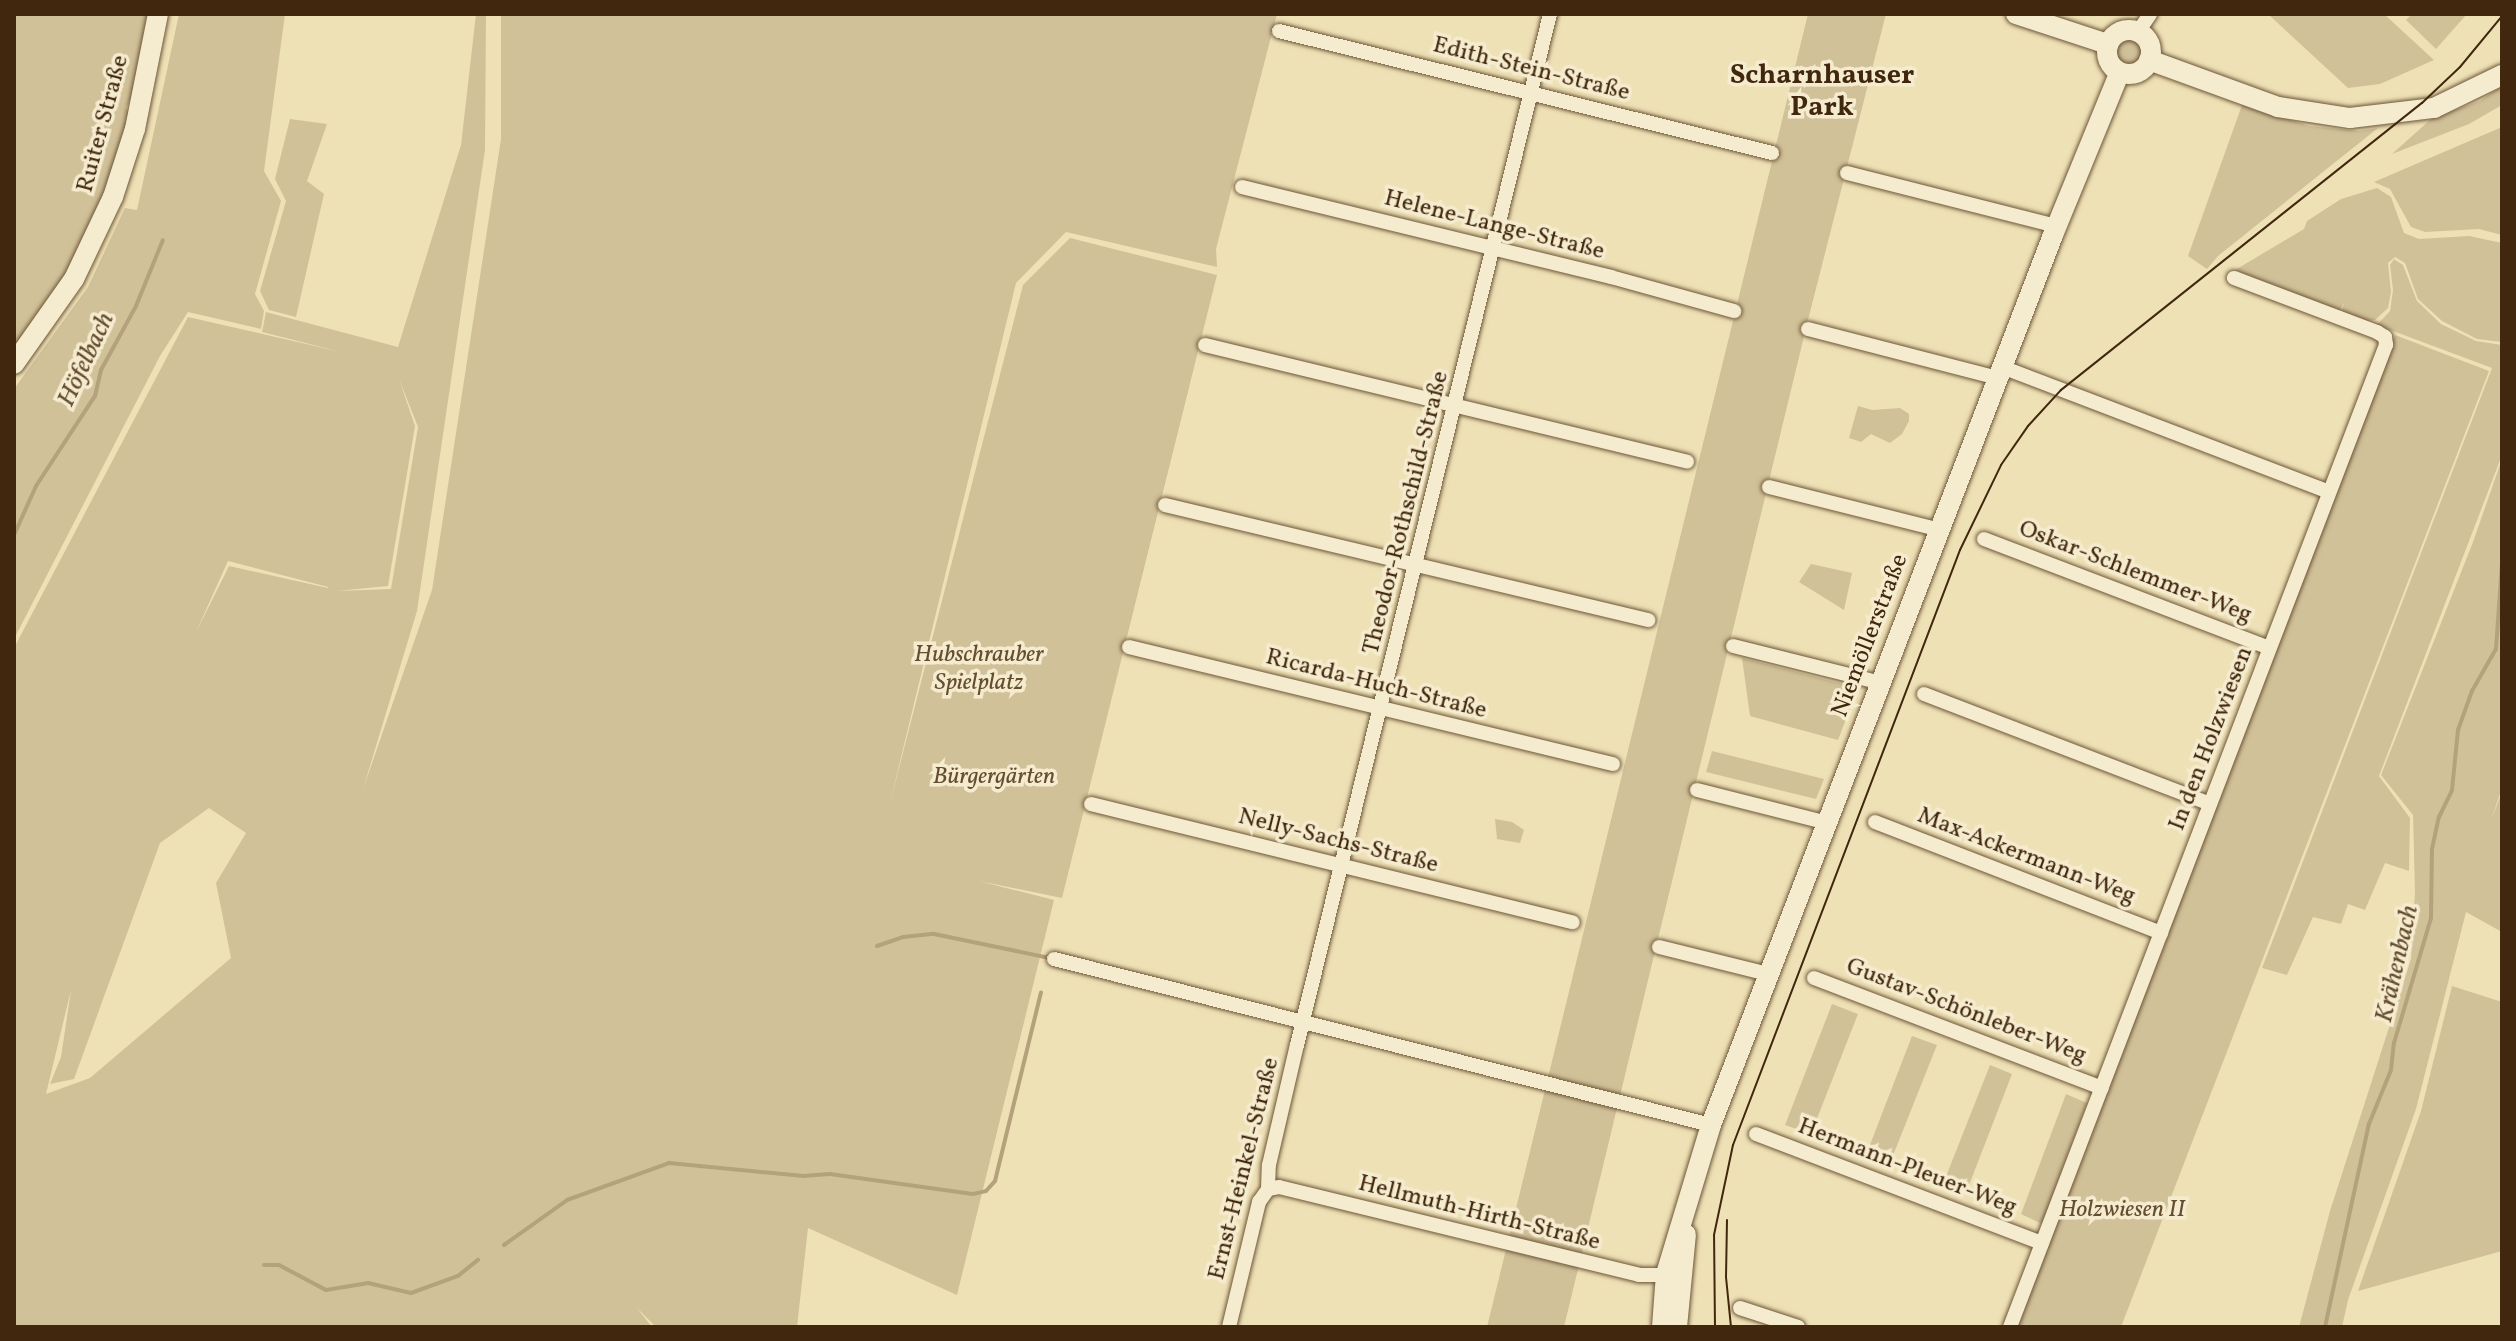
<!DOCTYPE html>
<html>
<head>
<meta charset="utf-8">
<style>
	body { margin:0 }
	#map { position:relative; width:2516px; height:1341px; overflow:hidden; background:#efe1b6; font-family:Vollkorn,serif }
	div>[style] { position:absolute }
	.green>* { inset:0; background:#d1c199 }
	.round { border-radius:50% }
	.stream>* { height:4px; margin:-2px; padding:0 2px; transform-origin:2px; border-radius:2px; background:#b4a27d }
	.roads { filter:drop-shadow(0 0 2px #6c5637) drop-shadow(0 0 2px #6c5637) }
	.minor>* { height:14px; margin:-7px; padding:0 7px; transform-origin:7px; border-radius:7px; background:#f5ecd0 }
	.secondary>* { height:20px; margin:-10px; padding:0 10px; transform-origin:10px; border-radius:10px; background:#f5ecd0 }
	.secondary>.ring { margin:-10px; padding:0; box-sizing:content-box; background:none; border:20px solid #f5ecd0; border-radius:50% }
	.tram>* { height:2px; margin:-1px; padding:0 1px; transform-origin:1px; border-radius:1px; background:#41270d }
	span { translate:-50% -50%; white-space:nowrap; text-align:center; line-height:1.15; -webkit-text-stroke:7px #f5ecd0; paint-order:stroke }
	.street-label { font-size:24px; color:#41270d }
	.park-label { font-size:24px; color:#654e30; font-style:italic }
	.water-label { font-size:26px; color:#644c2f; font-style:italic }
	.quarter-label { font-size:28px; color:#41270d; font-weight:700 }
	.frame { position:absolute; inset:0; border:16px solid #41270d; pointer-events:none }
</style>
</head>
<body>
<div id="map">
	<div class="green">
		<i style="clip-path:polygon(14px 14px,148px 14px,136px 88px,126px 108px,129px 113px,119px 158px,70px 276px,14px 351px)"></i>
		<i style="clip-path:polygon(179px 14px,285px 14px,264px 171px,281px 201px,255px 294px,264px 311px,261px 329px,188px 312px,160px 356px,14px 639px,14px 389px,88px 287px,125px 208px,137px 210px)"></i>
		<i style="clip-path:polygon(evenodd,476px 14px,486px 14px,485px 150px,417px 611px,363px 789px,432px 590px,501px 139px,501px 14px,1277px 14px,1216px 249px,1217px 267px,1066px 232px,1016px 283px,889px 807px,1023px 285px,1070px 238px,1217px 275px,1062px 898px,979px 881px,1054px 900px,957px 1295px,808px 1228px,797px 1327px,656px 1327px,637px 1308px,652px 1327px,14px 1327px,14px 648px,188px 317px,341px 352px,262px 332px,266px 312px,398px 347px,461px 145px,476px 14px,399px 379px,418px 427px,391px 589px,337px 591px,388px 586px,415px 426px,399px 379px,476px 14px,228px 561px,328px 587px,328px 588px,229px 566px,196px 632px,228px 561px,476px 14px,209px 808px,246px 833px,216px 883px,231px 958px,90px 1078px,46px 1094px,71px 990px,61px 1057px,50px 1084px,74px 1079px,160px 843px,209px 808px)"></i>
		<i style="clip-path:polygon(1808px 14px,1886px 14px,1808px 320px,1564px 1327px,1487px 1327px)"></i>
		<i style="clip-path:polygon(2268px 14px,2384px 14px,2434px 60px,2380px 84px,2348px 88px)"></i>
		<i style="clip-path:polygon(2412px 14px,2467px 14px,2436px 49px,2406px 20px)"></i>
		<i class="round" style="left:2117px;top:40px;width:24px;height:24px"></i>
		<i style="clip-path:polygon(2502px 86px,2502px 105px,2469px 124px,2392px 154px,2431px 119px,2480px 101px)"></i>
		<i style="clip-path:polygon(2242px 105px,2309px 126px,2359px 131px,2378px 128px,2218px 256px,2207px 269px,2188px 256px)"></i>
		<i style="clip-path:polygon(290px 119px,327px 124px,307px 181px,324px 194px,296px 317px,269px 310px,260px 291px,286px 201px,275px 179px)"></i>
		<i style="clip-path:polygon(2502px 127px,2502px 235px,2479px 229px,2425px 232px,2411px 227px,2390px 189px,2374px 182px)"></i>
		<i style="clip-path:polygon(2377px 188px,2391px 197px,2404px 233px,2419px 239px,2469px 236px,2502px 243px,2502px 342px,2477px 339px,2442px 321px,2418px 299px,2405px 263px,2395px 257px,2388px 263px,2391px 292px,2388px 308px,2375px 320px,2367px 321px,2342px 311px,2344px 303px,2340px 311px,2235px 270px,2304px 229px,2307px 221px,2341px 199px)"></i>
		<i style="clip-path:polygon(2394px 259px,2403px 265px,2417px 301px,2441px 324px,2476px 341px,2502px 345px,2502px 455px,2379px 776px,2410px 818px,2409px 871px,2385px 863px,2365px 910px,2348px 904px,2341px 924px,2313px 917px,2287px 975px,2262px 968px,2492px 368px,2377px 325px,2390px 311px,2393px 290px,2390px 265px)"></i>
		<i style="clip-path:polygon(2395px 335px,2489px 371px,2121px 1327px,2015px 1327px)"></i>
		<i style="clip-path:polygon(1858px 406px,1872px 410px,1900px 408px,1909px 414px,1909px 421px,1902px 434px,1890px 443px,1871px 434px,1861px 442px,1849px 438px)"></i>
		<i style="clip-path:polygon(2502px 459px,2502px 788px,2491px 820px,2502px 792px,2502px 932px,2466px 912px,2416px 1109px,2348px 1300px,2342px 1327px,2299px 1327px,2330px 1211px,2411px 959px,2415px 892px,2413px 815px,2381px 775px,2473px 542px)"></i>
		<i style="clip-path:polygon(1811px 564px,1852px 573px,1844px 610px,1799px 582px)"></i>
		<i style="clip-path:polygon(1742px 658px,1858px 688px,1838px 740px,1750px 716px)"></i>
		<i style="clip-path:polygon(1712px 751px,1824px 779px,1816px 799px,1706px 772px)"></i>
		<i style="clip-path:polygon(1495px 819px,1512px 822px,1524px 830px,1520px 843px,1497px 839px)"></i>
		<i style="clip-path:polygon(2452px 986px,2502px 1002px,2502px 1251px,2358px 1291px,2421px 1111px)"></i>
		<i style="clip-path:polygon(1832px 1004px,1858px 1014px,1811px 1134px,1785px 1125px)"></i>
		<i style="clip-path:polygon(1912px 1036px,1937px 1045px,1890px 1163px,1866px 1155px)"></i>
		<i style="clip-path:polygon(1990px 1065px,2012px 1074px,1966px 1193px,1943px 1184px)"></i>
		<i style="clip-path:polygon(2066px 1094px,2087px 1103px,2042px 1224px,2021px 1214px)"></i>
	</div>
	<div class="stream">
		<i style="left:14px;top:535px;width:54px;rotate:-65.8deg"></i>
		<i style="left:36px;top:486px;width:108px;rotate:-56.8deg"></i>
		<i style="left:95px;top:396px;width:27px;rotate:-77deg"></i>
		<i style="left:101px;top:370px;width:73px;rotate:-61.3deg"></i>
		<i style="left:136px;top:306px;width:71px;rotate:-67.8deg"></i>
		<i style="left:877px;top:946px;width:28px;rotate:-19deg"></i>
		<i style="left:903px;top:937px;width:31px;rotate:-6deg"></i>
		<i style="left:934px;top:934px;width:118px;rotate:11.7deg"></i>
		<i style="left:504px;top:1245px;width:77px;rotate:-35.5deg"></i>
		<i style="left:567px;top:1200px;width:109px;rotate:-19.9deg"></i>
		<i style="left:669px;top:1163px;width:135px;rotate:5.5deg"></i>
		<i style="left:803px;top:1176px;width:27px;rotate:-4deg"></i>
		<i style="left:830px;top:1174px;width:144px;rotate:8deg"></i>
		<i style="left:973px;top:1194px;width:13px;rotate:-13deg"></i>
		<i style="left:986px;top:1191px;width:13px;rotate:-48deg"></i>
		<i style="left:995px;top:1181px;width:194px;rotate:-76.3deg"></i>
		<i style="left:264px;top:1265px;width:15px"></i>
		<i style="left:279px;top:1265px;width:53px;rotate:28deg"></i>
		<i style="left:326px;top:1290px;width:43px;rotate:-9.5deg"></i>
		<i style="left:368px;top:1283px;width:44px;rotate:13.1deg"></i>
		<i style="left:411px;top:1293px;width:50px;rotate:-19.9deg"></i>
		<i style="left:458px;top:1276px;width:26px;rotate:-39deg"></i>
		<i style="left:2325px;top:1327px;width:208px;rotate:-77.8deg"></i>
		<i style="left:2369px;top:1124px;width:58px;rotate:-67.8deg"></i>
		<i style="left:2391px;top:1070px;width:27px;rotate:-84deg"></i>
		<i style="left:2394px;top:1043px;width:130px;rotate:-73.5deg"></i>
		<i style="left:2431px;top:918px;width:69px;rotate:-89.2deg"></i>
		<i style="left:2432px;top:849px;width:33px;rotate:-78deg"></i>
		<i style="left:2439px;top:817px;width:30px;rotate:-64deg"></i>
		<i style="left:2452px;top:790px;width:60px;rotate:-84.3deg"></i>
		<i style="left:2458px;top:730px;width:41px;rotate:-70.3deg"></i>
		<i style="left:2472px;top:691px;width:48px;rotate:-60.3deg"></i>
		<i style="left:2496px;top:649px;width:85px;rotate:-86deg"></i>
	</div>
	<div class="roads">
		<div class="minor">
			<i style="left:1279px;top:31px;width:508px;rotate:13.9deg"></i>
			<i style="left:2138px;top:32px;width:22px;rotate:-56deg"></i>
			<i style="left:1847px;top:173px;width:216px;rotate:14.2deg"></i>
			<i style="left:1242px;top:187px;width:380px;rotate:13.7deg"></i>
			<i style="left:1611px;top:277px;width:128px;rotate:15.5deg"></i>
			<i style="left:1808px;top:329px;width:196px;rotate:14.5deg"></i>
			<i style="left:1205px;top:345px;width:496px;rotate:13.6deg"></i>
			<i style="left:2002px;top:367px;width:350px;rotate:20.9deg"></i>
			<i style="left:1769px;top:487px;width:176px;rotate:14.1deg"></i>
			<i style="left:1165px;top:505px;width:497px;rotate:13.4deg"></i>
			<i style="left:1984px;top:539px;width:305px;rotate:20.9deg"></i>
			<i style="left:1733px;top:646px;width:153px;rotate:14deg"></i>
			<i style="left:1129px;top:647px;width:498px;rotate:13.6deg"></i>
			<i style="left:1924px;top:694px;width:306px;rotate:21deg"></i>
			<i style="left:1697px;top:790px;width:134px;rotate:14.2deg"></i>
			<i style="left:1091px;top:804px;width:496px;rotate:13.8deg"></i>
			<i style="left:1875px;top:822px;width:307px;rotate:21.2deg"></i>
			<i style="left:1659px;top:947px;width:112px;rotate:13.9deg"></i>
			<i style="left:1054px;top:959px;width:678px;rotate:14.18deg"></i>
			<i style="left:1814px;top:978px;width:308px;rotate:20.9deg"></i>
			<i style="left:1756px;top:1134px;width:306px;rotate:20.9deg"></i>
			<i style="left:1268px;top:1189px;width:11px;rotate:-10deg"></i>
			<i style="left:1279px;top:1187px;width:371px;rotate:13.7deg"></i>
			<i style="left:1639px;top:1275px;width:33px"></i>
			<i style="left:1740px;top:1308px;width:61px;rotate:18.1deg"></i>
			<i style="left:1229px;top:1327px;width:129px;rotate:-76.5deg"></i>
			<i style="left:1259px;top:1202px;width:16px;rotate:-55deg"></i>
			<i style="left:1268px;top:1189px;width:24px;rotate:-88deg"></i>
			<i style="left:1269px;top:1165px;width:123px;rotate:-76.9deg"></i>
			<i style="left:1297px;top:1045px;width:1062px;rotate:-76.21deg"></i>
			<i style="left:2010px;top:1327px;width:1052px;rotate:-69.05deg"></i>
			<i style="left:2386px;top:345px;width:8px;rotate:-97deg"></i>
			<i style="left:2385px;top:337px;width:9px;rotate:-148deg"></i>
			<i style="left:2377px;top:332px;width:153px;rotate:-159.3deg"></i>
		</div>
		<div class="secondary">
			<i style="left:2016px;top:14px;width:97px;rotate:18.1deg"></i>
			<i class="ring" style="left:2107px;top:30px;width:24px;height:24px"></i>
			<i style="left:2149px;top:60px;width:137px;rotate:20deg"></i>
			<i style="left:2278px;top:107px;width:73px;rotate:8.7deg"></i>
			<i style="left:2350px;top:118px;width:85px;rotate:-6.8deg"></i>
			<i style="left:2434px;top:108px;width:76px;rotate:-25.9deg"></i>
			<i style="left:14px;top:364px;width:104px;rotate:-54.8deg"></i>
			<i style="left:74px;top:279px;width:91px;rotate:-64.6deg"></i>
			<i style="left:113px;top:197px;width:71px;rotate:-72.1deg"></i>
			<i style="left:135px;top:129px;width:117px;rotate:-78.7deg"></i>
			<i style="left:1662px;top:1327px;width:53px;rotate:-85.7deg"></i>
			<i style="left:1666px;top:1274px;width:156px;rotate:-73.2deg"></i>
			<i style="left:1711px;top:1125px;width:953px;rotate:-68.98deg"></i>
			<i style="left:2053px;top:235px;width:176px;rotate:-67.7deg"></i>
			<i style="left:1677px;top:1327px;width:93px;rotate:-84.5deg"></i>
		</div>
	</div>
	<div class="tram">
		<i style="left:1727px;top:1220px;width:57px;rotate:91deg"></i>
		<i style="left:1726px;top:1277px;width:50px;rotate:84.3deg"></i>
		<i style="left:1715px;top:1327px;width:92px;rotate:-90.6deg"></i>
		<i style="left:1714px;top:1235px;width:92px;rotate:-78.1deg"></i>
		<i style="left:1733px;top:1145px;width:637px;rotate:-69.12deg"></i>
		<i style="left:1960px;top:550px;width:94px;rotate:-64.2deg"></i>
		<i style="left:2001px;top:465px;width:47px;rotate:-55.3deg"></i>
		<i style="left:2028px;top:426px;width:49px;rotate:-47.5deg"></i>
		<i style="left:2061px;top:390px;width:461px;rotate:-38.5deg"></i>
		<i style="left:2422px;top:103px;width:52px;rotate:-43.5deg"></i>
		<i style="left:2460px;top:67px;width:66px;rotate:-50.5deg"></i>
	</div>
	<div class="street-label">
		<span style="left:1531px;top:70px;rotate:14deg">Edith-Stein-Straße</span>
		<span style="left:104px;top:124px;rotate:-75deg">Ruiter Straße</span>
		<span style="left:1494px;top:226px;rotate:14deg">Helene-Lange-Straße</span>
		<span style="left:1407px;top:513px;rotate:-76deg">Theodor-Rothschild-Straße</span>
		<span style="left:2135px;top:573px;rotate:21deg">Oskar-Schlemmer-Weg</span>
		<span style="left:1871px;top:636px;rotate:-69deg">Niemöllerstraße</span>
		<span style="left:1376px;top:685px;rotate:14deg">Ricarda-Huch-Straße</span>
		<span style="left:2212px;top:739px;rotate:-69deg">In den Holzwiesen</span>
		<span style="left:1338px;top:842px;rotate:14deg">Nelly-Sachs-Straße</span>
		<span style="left:2026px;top:857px;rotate:21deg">Max-Ackermann-Weg</span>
		<span style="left:1966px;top:1012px;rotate:21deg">Gustav-Schönleber-Weg</span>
		<span style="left:1907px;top:1168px;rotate:21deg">Hermann-Pleuer-Weg</span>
		<span style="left:1245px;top:1169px;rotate:-76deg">Ernst-Heinkel-Straße</span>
		<span style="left:1479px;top:1214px;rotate:14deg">Hellmuth-Hirth-Straße</span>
	</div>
	<div class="park-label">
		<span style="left:979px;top:670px">Hubschrauber<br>Spielplatz</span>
		<span style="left:994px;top:778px">Bürgergärten</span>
		<span style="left:2122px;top:1211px">Holzwiesen II</span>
	</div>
	<div class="water-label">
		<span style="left:87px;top:360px;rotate:-65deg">Höfelbach</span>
		<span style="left:2398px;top:964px;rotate:-77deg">Krähenbach</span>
	</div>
	<div class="quarter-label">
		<span style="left:1822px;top:92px">Scharnhauser<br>Park</span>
	</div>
	<div class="frame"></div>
</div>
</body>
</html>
